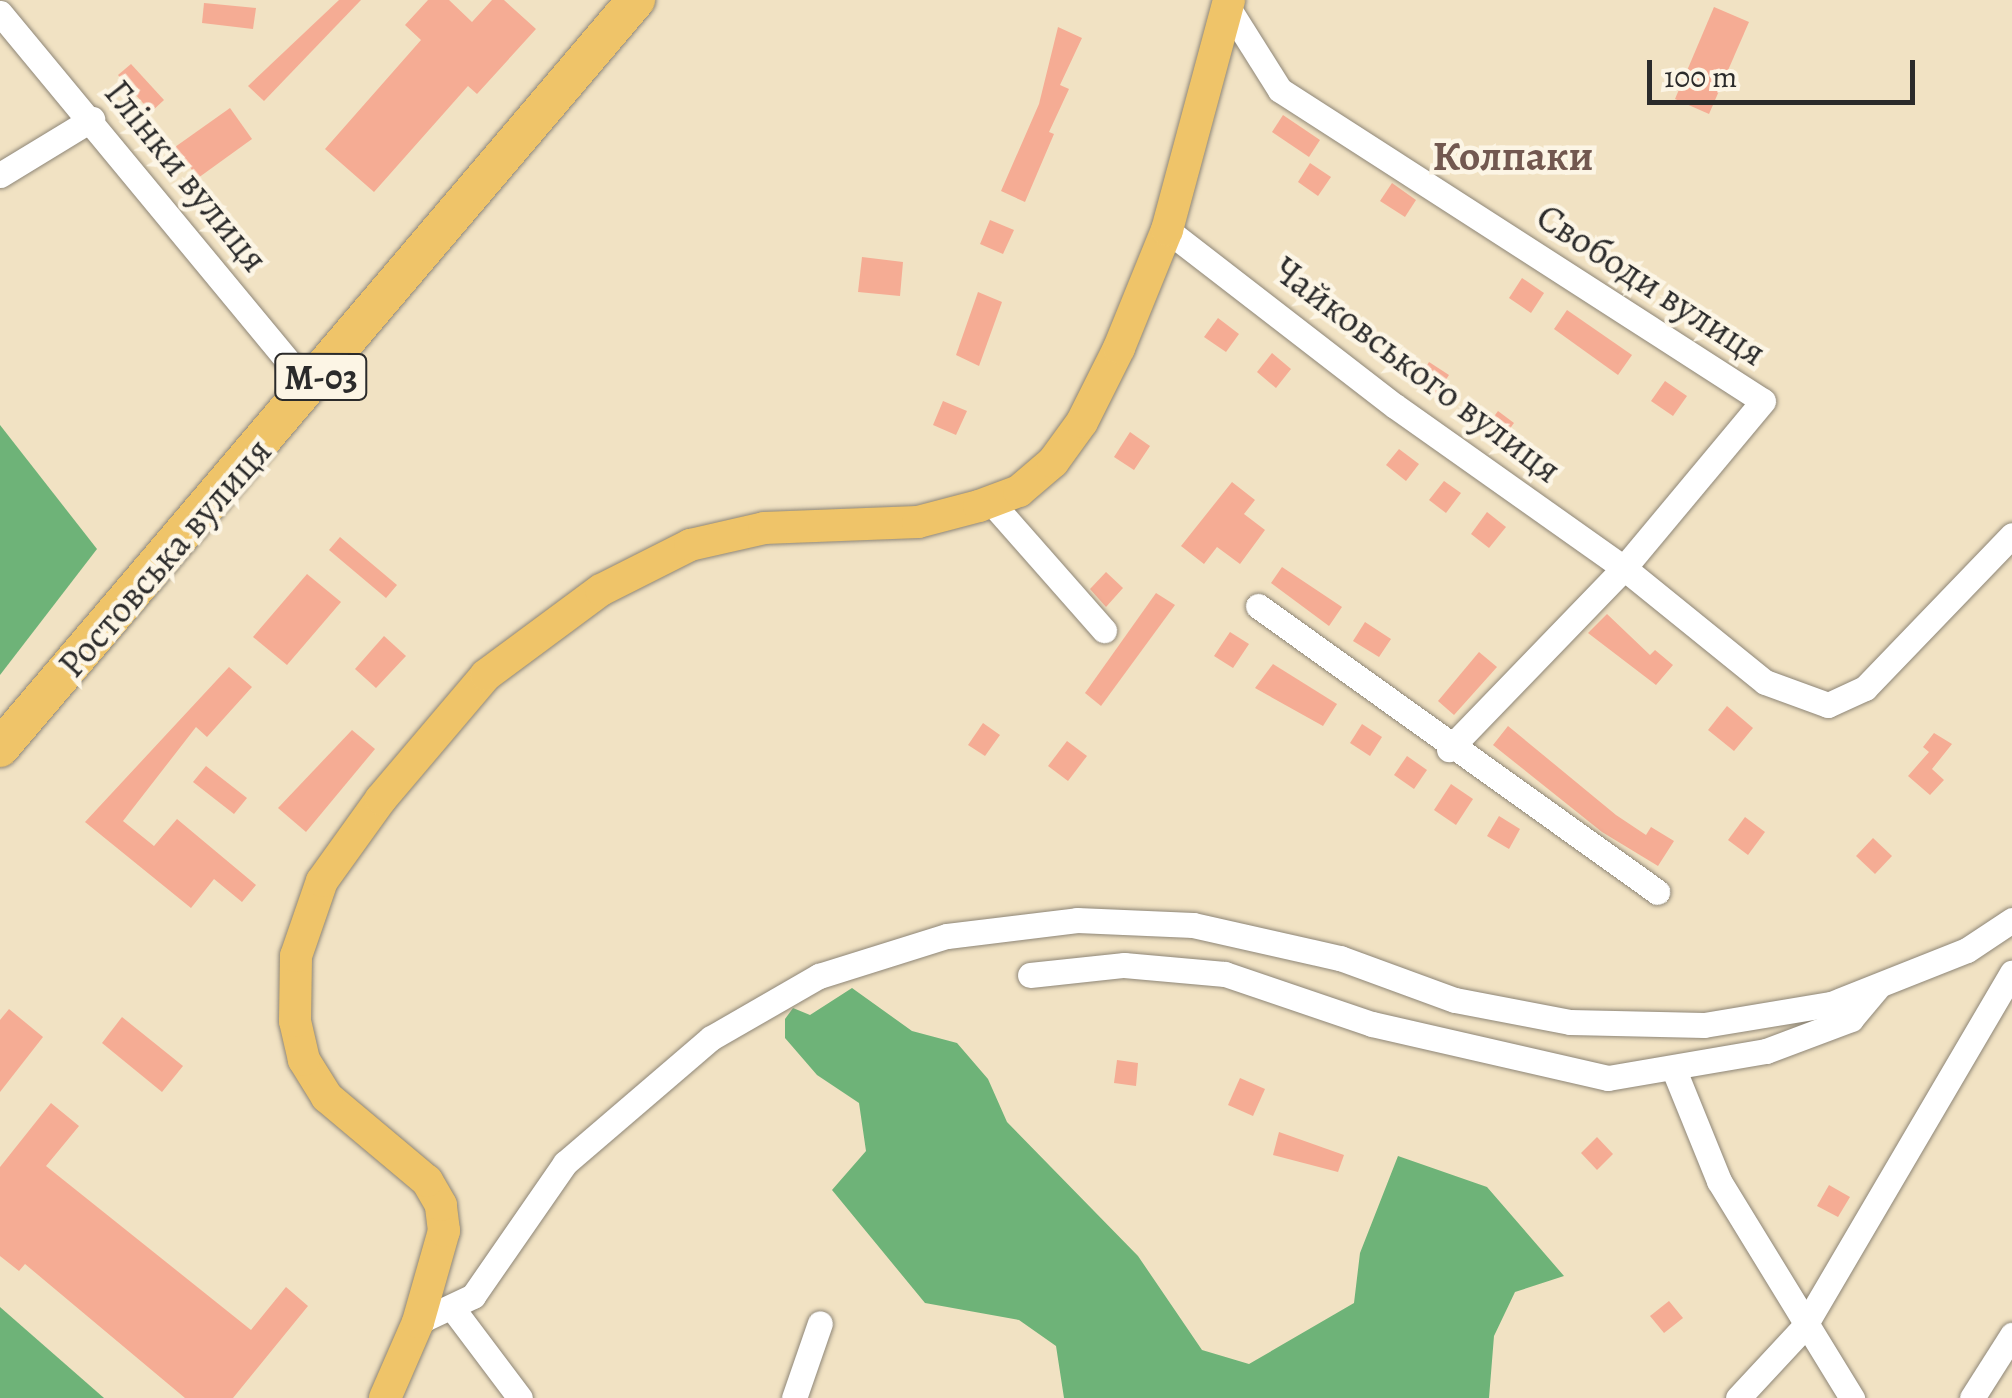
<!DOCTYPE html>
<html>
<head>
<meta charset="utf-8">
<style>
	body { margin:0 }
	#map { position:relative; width:2012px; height:1398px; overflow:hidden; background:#f1e2c3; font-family:Alegreya,serif }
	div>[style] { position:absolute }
	.forest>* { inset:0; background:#6eb378 }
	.building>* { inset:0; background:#f5ac94 }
	.roads { filter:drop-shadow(0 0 2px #8e8677) drop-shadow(0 0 2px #8e8677) }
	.minor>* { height:25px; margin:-12.5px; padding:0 12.5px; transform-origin:12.5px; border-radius:12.5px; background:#fff }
	.major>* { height:32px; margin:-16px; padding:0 16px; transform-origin:16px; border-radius:16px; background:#efc469 }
	.highway>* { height:38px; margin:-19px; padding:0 19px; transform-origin:19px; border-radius:19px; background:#efc469 }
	span { translate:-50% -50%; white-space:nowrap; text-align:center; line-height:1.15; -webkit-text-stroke:9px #fcf5e5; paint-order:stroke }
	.shield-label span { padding:2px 8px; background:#fcf5e5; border:2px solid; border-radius:8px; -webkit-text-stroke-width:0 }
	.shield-label { font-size:35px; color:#2b2b2b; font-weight:700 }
	.street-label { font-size:38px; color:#2b2b2b }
	.quarter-label { font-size:42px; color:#725850; font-weight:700 }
	.scale { position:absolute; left:1647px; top:60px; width:268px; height:45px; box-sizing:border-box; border:5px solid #2b2b2b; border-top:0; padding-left:12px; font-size:30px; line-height:35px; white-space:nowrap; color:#2b2b2b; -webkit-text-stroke:8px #fcf5e5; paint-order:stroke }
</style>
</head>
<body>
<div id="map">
	<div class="forest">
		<i style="clip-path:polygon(0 425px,97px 549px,0 675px)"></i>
		<i style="clip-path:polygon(852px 988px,912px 1031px,957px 1043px,988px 1079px,1007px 1122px,1138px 1256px,1202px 1350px,1249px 1364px,1354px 1303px,1360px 1253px,1398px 1156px,1487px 1187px,1564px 1276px,1515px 1292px,1494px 1336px,1489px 1398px,1064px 1398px,1056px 1346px,1019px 1320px,925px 1303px,832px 1190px,866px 1151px,859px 1103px,817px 1075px,785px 1038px,785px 1019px,793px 1008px,810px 1015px)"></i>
		<i style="clip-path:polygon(0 1307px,104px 1398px,0 1398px)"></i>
	</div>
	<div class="building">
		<i style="clip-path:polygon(339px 0,361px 0,264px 101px,248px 86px)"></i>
		<i style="clip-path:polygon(428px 0,449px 0,472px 22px,492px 0,504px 0,536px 29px,477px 94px,468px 86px,374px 192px,325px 149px,421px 40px,405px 25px)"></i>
		<i style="clip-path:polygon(204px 3px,256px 8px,253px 29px,202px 23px)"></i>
		<i style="clip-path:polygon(1714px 7px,1749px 22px,1709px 114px,1675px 99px)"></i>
		<i style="clip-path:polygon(1058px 27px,1082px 38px,1060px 85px,1069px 89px,1049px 132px,1054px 134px,1025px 202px,1001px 191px,1039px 104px)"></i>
		<i style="clip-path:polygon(131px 64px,164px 100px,151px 112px,118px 75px)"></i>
		<i style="clip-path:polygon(230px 108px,252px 139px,198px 178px,175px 147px)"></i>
		<i style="clip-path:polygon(1283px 115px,1320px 140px,1309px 157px,1272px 132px)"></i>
		<i style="clip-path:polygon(1310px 163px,1331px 177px,1318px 196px,1298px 182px)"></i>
		<i style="clip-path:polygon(1392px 183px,1416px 200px,1405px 217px,1380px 201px)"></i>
		<i style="clip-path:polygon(990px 220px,1014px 230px,1003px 254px,980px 244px)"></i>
		<i style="clip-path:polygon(862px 257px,903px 262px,900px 296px,858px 292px)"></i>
		<i style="clip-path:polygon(1522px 278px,1544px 293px,1531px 313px,1509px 298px)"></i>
		<i style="clip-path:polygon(978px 292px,1002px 302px,979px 366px,956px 355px)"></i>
		<i style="clip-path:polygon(1567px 310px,1632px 355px,1618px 375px,1554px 329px)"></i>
		<i style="clip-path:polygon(1218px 318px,1239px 334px,1226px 352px,1204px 337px)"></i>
		<i style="clip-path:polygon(1272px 353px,1291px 369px,1276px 388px,1257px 372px)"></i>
		<i style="clip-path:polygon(1429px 362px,1449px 375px,1435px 396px,1415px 384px)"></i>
		<i style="clip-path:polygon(1665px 381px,1687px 396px,1673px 416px,1651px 401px)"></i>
		<i style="clip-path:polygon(943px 401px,967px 411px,956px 435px,933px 425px)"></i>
		<i style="clip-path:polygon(1498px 411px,1514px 423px,1497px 446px,1481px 434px)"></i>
		<i style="clip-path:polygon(1130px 432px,1150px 446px,1134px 470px,1114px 457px)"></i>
		<i style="clip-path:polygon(1399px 449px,1419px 464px,1406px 481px,1386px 465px)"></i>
		<i style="clip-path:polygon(1444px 481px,1461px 493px,1446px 513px,1429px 500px)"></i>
		<i style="clip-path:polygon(1232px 482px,1255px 500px,1244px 514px,1265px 530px,1240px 564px,1217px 547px,1204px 564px,1181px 546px)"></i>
		<i style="clip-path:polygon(1487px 512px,1506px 527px,1489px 548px,1471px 534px)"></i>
		<i style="clip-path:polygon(340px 537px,397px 585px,386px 598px,329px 550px)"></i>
		<i style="clip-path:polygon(1282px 567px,1342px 607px,1329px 626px,1271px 583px)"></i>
		<i style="clip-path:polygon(1106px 572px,1123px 588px,1106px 607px,1090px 589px)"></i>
		<i style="clip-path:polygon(307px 574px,341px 602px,287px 665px,253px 637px)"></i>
		<i style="clip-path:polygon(1156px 593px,1175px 605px,1101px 706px,1085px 693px)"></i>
		<i style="clip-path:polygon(1607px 614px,1650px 655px,1655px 650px,1673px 665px,1656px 685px,1588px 633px)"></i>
		<i style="clip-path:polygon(1365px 622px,1391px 639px,1379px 657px,1353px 641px)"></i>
		<i style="clip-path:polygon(1230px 632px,1249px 644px,1233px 668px,1214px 656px)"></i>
		<i style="clip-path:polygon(384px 636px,406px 656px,376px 688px,355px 669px)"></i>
		<i style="clip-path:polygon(1479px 652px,1497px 667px,1454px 715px,1438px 701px)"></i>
		<i style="clip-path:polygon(1273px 664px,1337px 704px,1323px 726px,1255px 688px)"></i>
		<i style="clip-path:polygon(229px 667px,252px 687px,207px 737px,196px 727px,123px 821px,154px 846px,177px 819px,256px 885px,242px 902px,214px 879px,191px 908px,85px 822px)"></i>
		<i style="clip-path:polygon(1727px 706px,1753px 728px,1734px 751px,1708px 730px)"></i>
		<i style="clip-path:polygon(983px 723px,1000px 735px,985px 756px,968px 745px)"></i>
		<i style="clip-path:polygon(1362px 724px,1382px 737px,1370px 756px,1350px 743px)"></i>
		<i style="clip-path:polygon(1508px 726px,1616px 815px,1646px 835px,1651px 827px,1674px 841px,1658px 866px,1602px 832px,1493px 745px)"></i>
		<i style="clip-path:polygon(352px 730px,375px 749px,306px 832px,278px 808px)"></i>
		<i style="clip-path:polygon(1934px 733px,1952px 744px,1932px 769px,1944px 780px,1930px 795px,1908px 776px,1929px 752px,1923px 747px)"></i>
		<i style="clip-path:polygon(1067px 741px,1087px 756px,1068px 781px,1048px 766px)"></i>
		<i style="clip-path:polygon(1407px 756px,1427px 770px,1414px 789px,1394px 775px)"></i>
		<i style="clip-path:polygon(206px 766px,247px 798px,234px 814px,193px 782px)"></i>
		<i style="clip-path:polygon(1451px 784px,1473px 799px,1456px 825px,1434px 810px)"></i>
		<i style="clip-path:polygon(1499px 816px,1520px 829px,1509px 849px,1487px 836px)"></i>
		<i style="clip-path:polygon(1745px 817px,1765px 832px,1748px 855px,1728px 840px)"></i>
		<i style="clip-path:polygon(1873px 838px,1892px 856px,1875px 874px,1856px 856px)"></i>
		<i style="clip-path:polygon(9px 1009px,43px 1037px,0 1092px,0 1020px)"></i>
		<i style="clip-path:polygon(122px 1017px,183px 1066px,162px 1092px,102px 1043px)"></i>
		<i style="clip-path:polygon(1117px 1060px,1138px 1063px,1136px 1086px,1114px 1083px)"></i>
		<i style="clip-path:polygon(1240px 1078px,1265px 1089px,1253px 1116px,1228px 1105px)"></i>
		<i style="clip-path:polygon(51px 1103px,79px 1126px,46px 1166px,251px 1330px,286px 1287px,308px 1306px,233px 1398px,185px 1398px,25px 1264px,19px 1271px,0 1256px,0 1167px)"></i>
		<i style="clip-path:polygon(1279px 1132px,1344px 1155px,1338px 1172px,1273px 1155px)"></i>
		<i style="clip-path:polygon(1597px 1137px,1613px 1154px,1597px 1170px,1581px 1153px)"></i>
		<i style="clip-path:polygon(1829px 1185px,1850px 1197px,1838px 1217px,1817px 1206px)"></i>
		<i style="clip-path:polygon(1669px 1301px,1683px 1318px,1664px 1333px,1650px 1316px)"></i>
	</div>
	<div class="roads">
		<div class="minor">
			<i style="left:1227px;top:6px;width:99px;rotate:57.8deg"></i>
			<i style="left:1280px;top:90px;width:574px;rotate:32.78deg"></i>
			<i style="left:1763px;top:401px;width:217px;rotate:129.8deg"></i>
			<i style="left:1624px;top:568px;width:252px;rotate:134deg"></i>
			<i style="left:0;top:13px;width:488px;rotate:50.4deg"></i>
			<i style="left:0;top:175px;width:108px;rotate:-31.3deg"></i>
			<i style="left:1167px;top:230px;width:288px;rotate:37.7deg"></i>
			<i style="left:1395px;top:406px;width:281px;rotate:35.3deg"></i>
			<i style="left:1624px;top:568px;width:181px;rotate:39deg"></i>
			<i style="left:1765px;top:682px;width:67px;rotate:20.1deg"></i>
			<i style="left:1828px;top:705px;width:41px;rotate:-24.7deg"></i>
			<i style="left:1865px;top:688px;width:212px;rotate:-46.1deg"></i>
			<i style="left:991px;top:502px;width:171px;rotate:48.6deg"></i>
			<i style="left:1258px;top:606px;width:491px;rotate:35.6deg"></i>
			<i style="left:1030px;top:975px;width:95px;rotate:-6.1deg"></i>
			<i style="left:1124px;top:965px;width:101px;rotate:5.1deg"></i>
			<i style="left:1225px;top:974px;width:155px;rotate:18.8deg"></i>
			<i style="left:1372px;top:1024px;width:242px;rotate:12.9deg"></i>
			<i style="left:1608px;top:1078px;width:160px;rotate:-9.7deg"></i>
			<i style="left:1766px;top:1051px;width:91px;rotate:-20.6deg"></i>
			<i style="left:1851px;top:1019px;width:40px;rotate:-50deg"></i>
			<i style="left:1674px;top:1070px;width:120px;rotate:67.9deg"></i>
			<i style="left:1719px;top:1181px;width:255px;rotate:58.5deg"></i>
			<i style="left:453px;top:1309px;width:111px;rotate:53deg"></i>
			<i style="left:418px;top:1322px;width:61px;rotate:-25.3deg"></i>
			<i style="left:473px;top:1296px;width:162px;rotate:-55.3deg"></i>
			<i style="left:565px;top:1163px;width:192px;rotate:-40.6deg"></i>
			<i style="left:711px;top:1038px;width:125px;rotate:-29.9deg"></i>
			<i style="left:819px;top:976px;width:134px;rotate:-17.4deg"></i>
			<i style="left:947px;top:936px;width:131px;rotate:-7deg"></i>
			<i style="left:1077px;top:920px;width:116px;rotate:2.5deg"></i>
			<i style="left:1193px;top:925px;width:151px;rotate:12.7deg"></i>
			<i style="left:1340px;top:958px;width:122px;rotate:20.1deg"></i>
			<i style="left:1455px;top:1000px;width:117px;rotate:10.8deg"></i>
			<i style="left:1570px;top:1022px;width:134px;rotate:1.3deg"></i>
			<i style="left:1704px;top:1025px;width:129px;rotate:-9.4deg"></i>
			<i style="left:1831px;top:1004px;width:146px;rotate:-21.7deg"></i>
			<i style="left:1967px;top:950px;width:54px;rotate:-33.7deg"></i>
			<i style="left:794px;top:1398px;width:79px;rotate:-70.9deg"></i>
			<i style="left:1738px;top:1398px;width:97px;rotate:-47.1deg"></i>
			<i style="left:1804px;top:1327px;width:411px;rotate:-59.6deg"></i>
			<i style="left:1972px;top:1398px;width:75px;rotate:-57.6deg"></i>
		</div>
		<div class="major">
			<i style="left:385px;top:1398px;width:83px;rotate:-66.5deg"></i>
			<i style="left:418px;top:1322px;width:95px;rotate:-74.1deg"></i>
			<i style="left:444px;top:1231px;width:26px;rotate:-97deg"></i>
			<i style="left:441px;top:1205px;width:28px;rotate:-120deg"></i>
			<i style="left:427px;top:1181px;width:131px;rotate:-140deg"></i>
			<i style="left:327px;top:1097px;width:44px;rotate:-121.9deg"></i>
			<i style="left:304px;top:1060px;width:40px;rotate:-103deg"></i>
			<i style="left:295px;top:1021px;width:65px;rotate:-89.1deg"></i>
			<i style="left:296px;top:956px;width:79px;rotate:-70.9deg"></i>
			<i style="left:322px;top:881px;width:101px;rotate:-54.3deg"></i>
			<i style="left:381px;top:799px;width:162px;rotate:-49.7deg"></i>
			<i style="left:486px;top:675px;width:143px;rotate:-36.5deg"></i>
			<i style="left:601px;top:590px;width:100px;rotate:-26.8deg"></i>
			<i style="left:690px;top:545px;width:76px;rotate:-12.9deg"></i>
			<i style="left:764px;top:528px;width:154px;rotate:-2.2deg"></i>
			<i style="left:918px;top:522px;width:63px;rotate:-14.7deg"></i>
			<i style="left:979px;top:506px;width:43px;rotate:-20.6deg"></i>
			<i style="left:1019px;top:491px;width:45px;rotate:-40.5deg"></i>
			<i style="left:1053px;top:462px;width:49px;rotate:-54.1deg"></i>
			<i style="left:1082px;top:422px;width:83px;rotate:-63.4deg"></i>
			<i style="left:1119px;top:348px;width:127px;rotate:-67.9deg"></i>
			<i style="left:1167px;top:230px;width:238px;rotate:-74.9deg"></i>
		</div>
		<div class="highway">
			<i style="left:0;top:748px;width:982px;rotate:-49.63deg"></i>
		</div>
	</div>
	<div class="shield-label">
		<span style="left:321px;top:377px">М-03</span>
	</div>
	<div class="street-label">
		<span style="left:186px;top:176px;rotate:51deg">Глінки вулиця</span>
		<span style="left:1651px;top:285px;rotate:33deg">Свободи вулиця</span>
		<span style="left:1417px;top:370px;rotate:37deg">Чайковського вулиця</span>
		<span style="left:165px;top:558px;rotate:-49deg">Ростовська вулиця</span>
	</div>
	<div class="quarter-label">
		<span style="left:1513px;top:156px">Колпаки</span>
	</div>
	<div class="scale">100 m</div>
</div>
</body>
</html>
